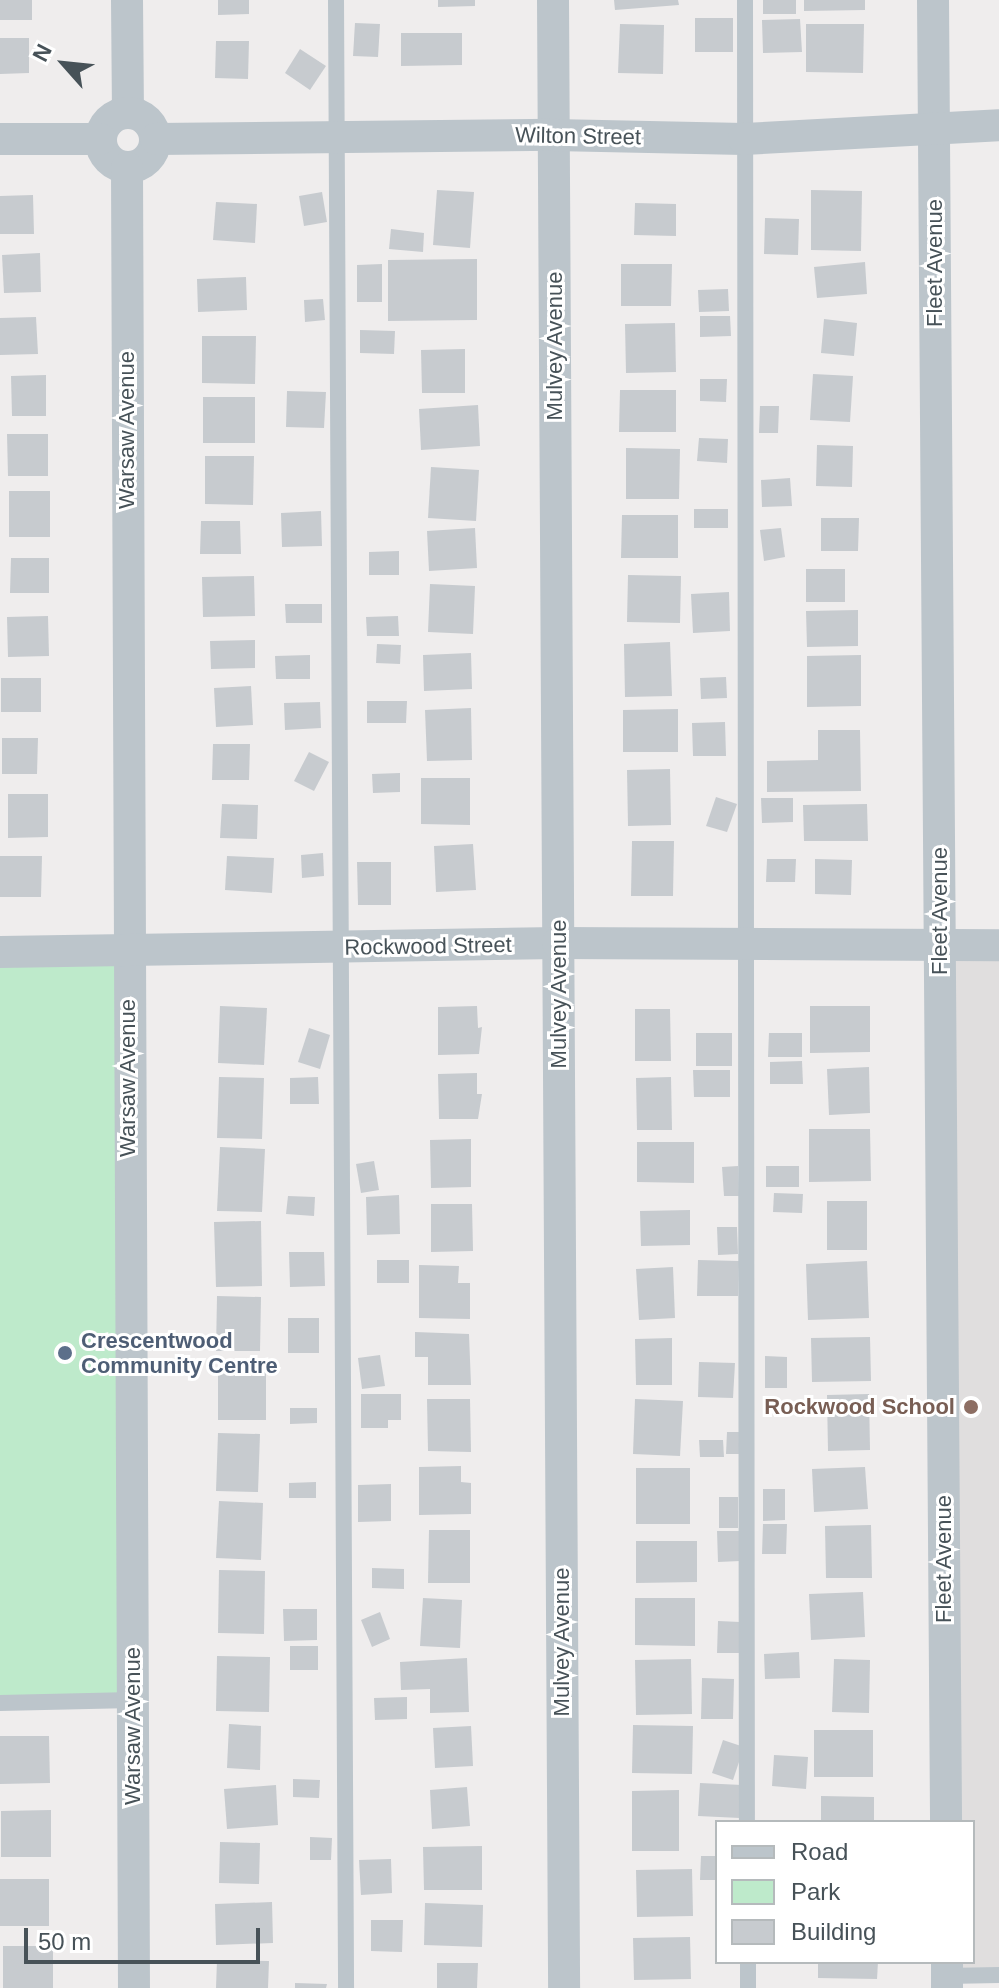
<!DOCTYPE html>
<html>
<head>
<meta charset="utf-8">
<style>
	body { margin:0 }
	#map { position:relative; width:999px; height:1988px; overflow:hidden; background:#efeded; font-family:Helvetica,sans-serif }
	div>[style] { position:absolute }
	.education>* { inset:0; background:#e0dede }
	.green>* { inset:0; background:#beeacb }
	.building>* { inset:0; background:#c7cbcf }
	.service>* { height:16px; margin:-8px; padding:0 8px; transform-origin:8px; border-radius:8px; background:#bcc5cb }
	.minor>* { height:32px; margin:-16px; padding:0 16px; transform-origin:16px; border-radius:16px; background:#bcc5cb }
	.minor>.ring { margin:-16px; padding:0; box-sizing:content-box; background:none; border:32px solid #bcc5cb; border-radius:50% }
	.dots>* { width:22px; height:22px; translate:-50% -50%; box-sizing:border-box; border:4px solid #fff; border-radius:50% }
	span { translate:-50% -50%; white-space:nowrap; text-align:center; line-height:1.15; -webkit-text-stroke:6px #fff; paint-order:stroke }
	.street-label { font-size:22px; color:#475258 }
	.service-label { font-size:22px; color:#4e5e75; font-weight:700 }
	.left { translate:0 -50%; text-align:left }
	.education-label { font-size:22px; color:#785e54; font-weight:700 }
	.right { translate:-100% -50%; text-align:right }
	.legend { position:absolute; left:715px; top:1820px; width:260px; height:144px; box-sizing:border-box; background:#fff; border:2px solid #b5babc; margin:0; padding:10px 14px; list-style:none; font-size:24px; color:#475258 }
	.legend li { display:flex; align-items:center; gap:16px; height:40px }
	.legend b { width:40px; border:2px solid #b5babc }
	.north { position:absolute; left:24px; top:24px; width:80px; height:80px; -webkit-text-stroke:6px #fff; paint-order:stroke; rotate:297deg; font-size:22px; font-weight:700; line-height:32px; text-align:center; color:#475258 }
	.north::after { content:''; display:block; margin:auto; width:28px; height:36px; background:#475258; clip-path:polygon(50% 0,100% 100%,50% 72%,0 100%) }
	.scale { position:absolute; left:24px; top:1928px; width:236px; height:36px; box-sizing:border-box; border:4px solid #475258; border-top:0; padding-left:10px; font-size:24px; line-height:28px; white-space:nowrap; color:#475258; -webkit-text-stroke:6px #fff; paint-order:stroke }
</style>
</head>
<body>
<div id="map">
	<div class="education">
		<i style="clip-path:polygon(940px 945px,999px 945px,999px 1975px,947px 1976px,947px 1962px,973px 1962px,973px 1822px,946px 1822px)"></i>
	</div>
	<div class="green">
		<i style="clip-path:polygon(127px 950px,133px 1700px,0 1703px,0 952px)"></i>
	</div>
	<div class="building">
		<i style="clip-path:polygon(0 0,32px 0,32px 20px,0 20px)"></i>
		<i style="clip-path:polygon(218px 0,249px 0,249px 14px,218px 15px)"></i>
		<i style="clip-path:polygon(438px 0,475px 0,475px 6px,438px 7px)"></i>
		<i style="clip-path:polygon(614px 0,678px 0,679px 5px,615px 10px)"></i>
		<i style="clip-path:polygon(763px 0,796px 0,796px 14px,763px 14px)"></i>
		<i style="clip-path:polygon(804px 0,865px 0,865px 10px,804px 11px)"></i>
		<i style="clip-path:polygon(695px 18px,733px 18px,733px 52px,695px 52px)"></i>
		<i style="clip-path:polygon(800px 19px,802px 52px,763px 53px,762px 20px)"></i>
		<i style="clip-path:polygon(355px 23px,380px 24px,378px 57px,353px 56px)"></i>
		<i style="clip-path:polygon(620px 24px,664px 25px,663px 74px,618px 73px)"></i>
		<i style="clip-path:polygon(806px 24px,864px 24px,863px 73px,806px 72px)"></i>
		<i style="clip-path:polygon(401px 33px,462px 33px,462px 65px,401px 66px)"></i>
		<i style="clip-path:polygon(0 38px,29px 38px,29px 73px,0 74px)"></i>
		<i style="clip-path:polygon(216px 41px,249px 41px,248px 79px,215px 78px)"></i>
		<i style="clip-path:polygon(300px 49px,326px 66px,310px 90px,285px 73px)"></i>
		<i style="clip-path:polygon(437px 190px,474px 192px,470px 248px,433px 245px)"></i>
		<i style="clip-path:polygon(811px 190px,862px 191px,861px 251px,811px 250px)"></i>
		<i style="clip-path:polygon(322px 192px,327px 222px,304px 226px,299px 196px)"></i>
		<i style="clip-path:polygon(33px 195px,34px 234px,0 234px,0 196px)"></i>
		<i style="clip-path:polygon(216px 202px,257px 204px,255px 243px,213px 240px)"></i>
		<i style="clip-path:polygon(635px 203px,676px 204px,676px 236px,634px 235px)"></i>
		<i style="clip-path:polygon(765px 218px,799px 219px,798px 255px,764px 254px)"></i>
		<i style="clip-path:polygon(391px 229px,424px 233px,423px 252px,389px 249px)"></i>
		<i style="clip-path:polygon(40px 253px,41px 292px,4px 293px,2px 255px)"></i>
		<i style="clip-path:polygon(477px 259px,477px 320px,388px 321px,388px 260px)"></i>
		<i style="clip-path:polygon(865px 262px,867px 294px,817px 298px,814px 267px)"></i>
		<i style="clip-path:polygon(382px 264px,382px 302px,357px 302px,357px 265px)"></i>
		<i style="clip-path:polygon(621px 264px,672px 264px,671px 306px,621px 306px)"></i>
		<i style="clip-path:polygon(246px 277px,247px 310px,198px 312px,197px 279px)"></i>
		<i style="clip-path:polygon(728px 289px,729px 311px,699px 312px,698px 290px)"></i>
		<i style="clip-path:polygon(323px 299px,325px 320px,305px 322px,304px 300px)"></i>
		<i style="clip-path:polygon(700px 316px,730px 316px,731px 336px,700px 337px)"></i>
		<i style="clip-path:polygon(36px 317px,38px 354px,0 355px,0 318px)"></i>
		<i style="clip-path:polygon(824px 319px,857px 323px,854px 356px,821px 353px)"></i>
		<i style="clip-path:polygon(675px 323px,676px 372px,626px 373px,625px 324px)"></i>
		<i style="clip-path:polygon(360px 330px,395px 331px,394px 354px,360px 353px)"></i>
		<i style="clip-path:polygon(202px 336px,256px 336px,255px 384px,202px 383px)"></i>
		<i style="clip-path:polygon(465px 349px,465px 393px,422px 393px,421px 350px)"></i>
		<i style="clip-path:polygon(813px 374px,853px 376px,850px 422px,810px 420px)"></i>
		<i style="clip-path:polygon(46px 375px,46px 416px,12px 416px,11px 376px)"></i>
		<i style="clip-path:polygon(700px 379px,727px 379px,726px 402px,700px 401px)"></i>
		<i style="clip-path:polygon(620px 390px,676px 390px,676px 432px,619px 432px)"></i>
		<i style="clip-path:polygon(287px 391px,326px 392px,324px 428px,286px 427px)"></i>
		<i style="clip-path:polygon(203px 397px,255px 397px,255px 443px,203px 443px)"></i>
		<i style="clip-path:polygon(478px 405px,480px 446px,421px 450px,419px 409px)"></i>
		<i style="clip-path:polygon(760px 406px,779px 406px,778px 433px,759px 433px)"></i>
		<i style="clip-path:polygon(7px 434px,48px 434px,48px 476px,8px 476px)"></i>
		<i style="clip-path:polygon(699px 438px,728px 439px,727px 463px,697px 461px)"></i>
		<i style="clip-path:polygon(817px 445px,853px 446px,852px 487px,816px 486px)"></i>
		<i style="clip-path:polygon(626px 448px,680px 449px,679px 499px,626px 499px)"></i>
		<i style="clip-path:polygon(205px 456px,254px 456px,253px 505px,205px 504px)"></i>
		<i style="clip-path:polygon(431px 467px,479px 470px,476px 521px,428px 518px)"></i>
		<i style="clip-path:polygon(790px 478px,792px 506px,762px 507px,761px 480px)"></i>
		<i style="clip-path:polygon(9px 491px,50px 491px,50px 537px,9px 537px)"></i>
		<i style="clip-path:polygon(694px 509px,728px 509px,728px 528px,694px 528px)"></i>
		<i style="clip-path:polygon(321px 511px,322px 546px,282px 547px,281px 513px)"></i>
		<i style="clip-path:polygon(622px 515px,678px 515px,678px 558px,621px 558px)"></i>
		<i style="clip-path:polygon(821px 518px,859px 518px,858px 551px,821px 551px)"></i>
		<i style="clip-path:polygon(201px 521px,240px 521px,241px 554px,200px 554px)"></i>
		<i style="clip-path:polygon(475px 528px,477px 568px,429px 571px,427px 531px)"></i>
		<i style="clip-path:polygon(781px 528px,785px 557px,764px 561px,760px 530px)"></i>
		<i style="clip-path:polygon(399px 551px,399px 575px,369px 575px,369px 552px)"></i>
		<i style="clip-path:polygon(11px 558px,49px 558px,49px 593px,10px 593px)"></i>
		<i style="clip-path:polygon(806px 569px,845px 569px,845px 602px,806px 602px)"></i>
		<i style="clip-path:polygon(628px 575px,681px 576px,680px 623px,627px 622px)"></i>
		<i style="clip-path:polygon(254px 576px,255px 616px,203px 617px,202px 577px)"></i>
		<i style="clip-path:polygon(430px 584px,475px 586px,473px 634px,428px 632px)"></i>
		<i style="clip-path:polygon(729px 592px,730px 631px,693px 633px,691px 594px)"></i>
		<i style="clip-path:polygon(285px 604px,322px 604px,322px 623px,286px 623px)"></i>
		<i style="clip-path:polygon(858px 610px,858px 646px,807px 647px,806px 611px)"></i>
		<i style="clip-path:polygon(48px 616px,49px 656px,8px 657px,7px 617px)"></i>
		<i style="clip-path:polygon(398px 616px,399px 636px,367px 636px,366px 617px)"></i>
		<i style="clip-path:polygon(255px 640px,255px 668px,211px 669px,210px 641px)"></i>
		<i style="clip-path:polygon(670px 642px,672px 696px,625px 697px,624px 644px)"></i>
		<i style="clip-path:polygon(377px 644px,401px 645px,400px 664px,376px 663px)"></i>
		<i style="clip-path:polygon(471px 653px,472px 689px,424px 691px,423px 655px)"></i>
		<i style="clip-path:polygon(310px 655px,310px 679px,276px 679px,275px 656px)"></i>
		<i style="clip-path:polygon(861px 655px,861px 706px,807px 707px,807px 656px)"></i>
		<i style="clip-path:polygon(726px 677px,727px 698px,701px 699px,700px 678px)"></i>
		<i style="clip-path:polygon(1px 678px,41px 678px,41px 712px,1px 712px)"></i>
		<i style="clip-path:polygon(251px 686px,253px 725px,216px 727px,214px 688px)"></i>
		<i style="clip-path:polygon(367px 701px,407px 701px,406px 723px,367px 723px)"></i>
		<i style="clip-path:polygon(320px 702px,321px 728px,285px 730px,284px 703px)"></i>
		<i style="clip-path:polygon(471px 708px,472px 760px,427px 761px,425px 710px)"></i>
		<i style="clip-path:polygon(678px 709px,678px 752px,623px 752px,623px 710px)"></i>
		<i style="clip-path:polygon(725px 722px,726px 756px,693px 756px,692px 723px)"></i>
		<i style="clip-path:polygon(818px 730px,860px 730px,861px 791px,767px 792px,767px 761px,818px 760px)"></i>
		<i style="clip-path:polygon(2px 738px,38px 738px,37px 774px,2px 774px)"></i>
		<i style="clip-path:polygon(213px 744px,250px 744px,249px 780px,212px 780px)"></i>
		<i style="clip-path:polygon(309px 752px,329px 762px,314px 791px,294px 781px)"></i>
		<i style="clip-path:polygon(670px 769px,671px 825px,628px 826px,627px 770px)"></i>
		<i style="clip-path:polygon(400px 773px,400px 792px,373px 793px,372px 774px)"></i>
		<i style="clip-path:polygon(421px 778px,470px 778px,470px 825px,421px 824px)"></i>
		<i style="clip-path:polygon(8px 794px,48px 794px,48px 837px,8px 838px)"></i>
		<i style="clip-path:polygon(716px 797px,737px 804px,727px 832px,706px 826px)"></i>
		<i style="clip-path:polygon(761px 798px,793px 798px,793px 822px,762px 823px)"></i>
		<i style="clip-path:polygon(222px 804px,258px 805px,257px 839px,220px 838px)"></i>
		<i style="clip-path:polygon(867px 804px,868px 841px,804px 841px,803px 805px)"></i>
		<i style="clip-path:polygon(632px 841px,674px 841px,673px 896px,631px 896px)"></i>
		<i style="clip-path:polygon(473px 844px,476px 890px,436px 892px,434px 846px)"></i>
		<i style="clip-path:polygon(323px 853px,324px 876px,302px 878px,301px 855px)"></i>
		<i style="clip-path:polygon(0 856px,42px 856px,41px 897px,0 897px)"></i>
		<i style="clip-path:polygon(227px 856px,274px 858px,272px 893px,225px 890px)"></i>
		<i style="clip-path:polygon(767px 859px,796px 859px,795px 882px,766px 882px)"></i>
		<i style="clip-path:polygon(815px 859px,852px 860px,851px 895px,815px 894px)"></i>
		<i style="clip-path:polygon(357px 862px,391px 862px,391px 905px,358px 905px)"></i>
		<i style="clip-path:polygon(220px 1006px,267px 1008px,264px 1065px,218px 1063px)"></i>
		<i style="clip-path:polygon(477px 1006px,478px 1028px,482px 1027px,479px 1054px,438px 1055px,438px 1007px)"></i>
		<i style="clip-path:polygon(810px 1006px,870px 1006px,870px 1052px,810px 1053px)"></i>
		<i style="clip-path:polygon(635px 1009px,670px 1009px,671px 1061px,635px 1061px)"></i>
		<i style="clip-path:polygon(309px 1028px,330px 1035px,320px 1069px,298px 1062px)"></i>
		<i style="clip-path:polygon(696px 1033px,732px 1033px,732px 1066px,696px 1066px)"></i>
		<i style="clip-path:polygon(769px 1033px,802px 1033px,802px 1057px,768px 1057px)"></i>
		<i style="clip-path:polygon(802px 1061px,803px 1084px,770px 1084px,770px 1062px)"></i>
		<i style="clip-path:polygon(869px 1067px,870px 1113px,829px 1115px,827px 1069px)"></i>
		<i style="clip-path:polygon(693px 1070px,730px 1070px,730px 1097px,694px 1097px)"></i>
		<i style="clip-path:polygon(477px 1073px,477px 1094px,482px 1094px,478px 1119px,439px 1119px,438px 1074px)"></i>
		<i style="clip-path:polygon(219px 1077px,264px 1078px,262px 1139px,217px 1138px)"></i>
		<i style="clip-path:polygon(318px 1077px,319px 1104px,290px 1104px,290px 1078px)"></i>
		<i style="clip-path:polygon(671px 1077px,672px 1130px,637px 1130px,636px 1078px)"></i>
		<i style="clip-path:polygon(809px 1129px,870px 1129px,871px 1181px,809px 1182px)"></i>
		<i style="clip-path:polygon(471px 1139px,471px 1187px,431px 1188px,430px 1140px)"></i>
		<i style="clip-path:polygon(637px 1142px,694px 1142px,694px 1183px,637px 1182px)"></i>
		<i style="clip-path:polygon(220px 1147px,265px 1149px,262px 1212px,217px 1211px)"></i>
		<i style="clip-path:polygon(374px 1161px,379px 1190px,361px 1193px,356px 1164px)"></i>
		<i style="clip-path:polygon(738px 1166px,739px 1196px,724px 1196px,722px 1167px)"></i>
		<i style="clip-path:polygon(766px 1166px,799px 1166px,799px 1187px,766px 1187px)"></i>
		<i style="clip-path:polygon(774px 1193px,803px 1194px,802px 1213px,773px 1212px)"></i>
		<i style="clip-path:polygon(399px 1195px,400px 1234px,367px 1235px,366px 1197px)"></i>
		<i style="clip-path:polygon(288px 1196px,315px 1197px,314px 1216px,286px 1214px)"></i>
		<i style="clip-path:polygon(827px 1201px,867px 1201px,867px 1250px,827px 1250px)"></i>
		<i style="clip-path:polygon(431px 1204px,472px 1204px,473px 1251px,431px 1252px)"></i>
		<i style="clip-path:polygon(690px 1210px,690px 1245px,641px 1246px,640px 1211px)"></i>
		<i style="clip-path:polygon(261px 1221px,262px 1286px,216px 1287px,214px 1222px)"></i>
		<i style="clip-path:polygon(717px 1227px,737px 1227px,738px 1254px,718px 1255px)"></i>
		<i style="clip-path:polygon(289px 1252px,324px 1252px,325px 1286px,290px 1287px)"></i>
		<i style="clip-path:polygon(377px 1260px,409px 1260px,409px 1283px,377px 1283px)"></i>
		<i style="clip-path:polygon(698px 1260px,739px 1261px,738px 1296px,697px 1296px)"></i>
		<i style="clip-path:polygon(867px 1261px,869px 1318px,808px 1320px,806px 1264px)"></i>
		<i style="clip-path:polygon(419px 1265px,459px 1266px,458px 1283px,470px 1283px,470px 1319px,419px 1318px)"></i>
		<i style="clip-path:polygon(673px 1267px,675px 1318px,639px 1320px,636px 1269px)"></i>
		<i style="clip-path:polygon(217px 1296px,261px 1297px,260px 1351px,216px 1351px)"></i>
		<i style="clip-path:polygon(288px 1318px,319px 1318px,319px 1353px,288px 1353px)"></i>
		<i style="clip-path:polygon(415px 1332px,469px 1334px,471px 1385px,428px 1385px,428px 1357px,415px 1357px)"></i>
		<i style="clip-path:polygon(870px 1337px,871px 1381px,812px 1382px,811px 1338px)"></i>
		<i style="clip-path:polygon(672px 1338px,672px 1385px,636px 1385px,635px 1339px)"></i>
		<i style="clip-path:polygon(380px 1355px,385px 1386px,362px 1389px,358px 1358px)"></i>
		<i style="clip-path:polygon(765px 1356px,787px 1357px,787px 1388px,765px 1388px)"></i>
		<i style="clip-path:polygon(218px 1362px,266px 1362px,266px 1420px,218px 1420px)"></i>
		<i style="clip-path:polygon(699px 1362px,735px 1363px,733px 1398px,698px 1397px)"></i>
		<i style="clip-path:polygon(361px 1394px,401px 1394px,401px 1420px,388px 1420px,388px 1428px,361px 1428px)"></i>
		<i style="clip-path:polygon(869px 1394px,870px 1450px,828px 1451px,827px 1395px)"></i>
		<i style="clip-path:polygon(427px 1399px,470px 1399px,471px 1452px,428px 1451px)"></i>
		<i style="clip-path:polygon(635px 1399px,683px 1401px,680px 1456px,633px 1454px)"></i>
		<i style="clip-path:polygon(290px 1408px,317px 1408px,317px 1423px,290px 1424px)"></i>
		<i style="clip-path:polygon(727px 1432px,740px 1432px,740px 1454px,726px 1454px)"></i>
		<i style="clip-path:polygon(218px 1433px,260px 1434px,258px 1492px,216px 1491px)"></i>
		<i style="clip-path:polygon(699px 1440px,723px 1440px,724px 1457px,700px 1457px)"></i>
		<i style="clip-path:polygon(461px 1466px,461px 1482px,471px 1483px,471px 1514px,419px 1515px,419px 1467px)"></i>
		<i style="clip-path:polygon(865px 1467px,868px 1509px,814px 1512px,812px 1469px)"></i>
		<i style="clip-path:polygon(636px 1468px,690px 1468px,690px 1524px,636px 1524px)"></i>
		<i style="clip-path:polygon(316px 1482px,316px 1498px,289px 1498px,289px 1483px)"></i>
		<i style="clip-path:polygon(391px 1484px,391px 1521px,358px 1522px,358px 1485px)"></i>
		<i style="clip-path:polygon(763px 1489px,785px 1489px,785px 1520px,763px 1521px)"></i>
		<i style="clip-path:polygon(719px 1497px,738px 1497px,738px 1528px,719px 1528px)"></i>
		<i style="clip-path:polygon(219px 1501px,263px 1503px,261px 1560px,216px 1558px)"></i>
		<i style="clip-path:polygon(763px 1524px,787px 1524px,786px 1554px,762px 1554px)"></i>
		<i style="clip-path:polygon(871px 1525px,872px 1578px,826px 1578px,825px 1526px)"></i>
		<i style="clip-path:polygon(429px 1530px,470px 1530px,470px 1583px,428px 1583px)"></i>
		<i style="clip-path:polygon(717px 1531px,739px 1531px,740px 1561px,718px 1562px)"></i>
		<i style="clip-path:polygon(636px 1541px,697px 1541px,697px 1582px,636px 1583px)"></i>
		<i style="clip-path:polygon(372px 1568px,404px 1569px,404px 1589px,372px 1588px)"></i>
		<i style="clip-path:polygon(219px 1570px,265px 1571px,264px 1634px,218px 1633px)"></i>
		<i style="clip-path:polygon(863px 1592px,865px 1637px,811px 1640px,809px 1594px)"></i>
		<i style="clip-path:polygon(423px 1598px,462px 1600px,460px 1648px,420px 1646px)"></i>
		<i style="clip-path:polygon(635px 1598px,695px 1598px,695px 1646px,635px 1645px)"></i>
		<i style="clip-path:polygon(283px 1609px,317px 1609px,317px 1640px,284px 1641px)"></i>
		<i style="clip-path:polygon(380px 1612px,390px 1639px,372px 1647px,361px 1620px)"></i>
		<i style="clip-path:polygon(718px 1621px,740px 1622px,740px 1653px,717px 1653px)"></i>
		<i style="clip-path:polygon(290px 1646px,318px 1646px,318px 1670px,290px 1670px)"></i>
		<i style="clip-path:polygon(799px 1652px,800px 1678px,765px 1679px,764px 1654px)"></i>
		<i style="clip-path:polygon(217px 1656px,270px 1657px,269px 1712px,216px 1711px)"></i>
		<i style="clip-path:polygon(467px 1658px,469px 1712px,430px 1713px,430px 1689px,401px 1690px,400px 1662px)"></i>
		<i style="clip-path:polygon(691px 1659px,692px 1714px,636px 1715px,635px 1660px)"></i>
		<i style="clip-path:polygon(834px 1659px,870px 1660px,869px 1713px,832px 1712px)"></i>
		<i style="clip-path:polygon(702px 1678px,734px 1679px,733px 1719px,701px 1719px)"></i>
		<i style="clip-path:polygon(407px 1697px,407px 1719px,375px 1720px,374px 1698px)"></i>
		<i style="clip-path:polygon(229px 1724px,261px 1726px,260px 1770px,227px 1768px)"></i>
		<i style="clip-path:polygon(633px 1725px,693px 1726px,692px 1774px,632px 1773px)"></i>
		<i style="clip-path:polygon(471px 1726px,473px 1766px,435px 1768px,433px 1728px)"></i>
		<i style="clip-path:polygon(814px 1730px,873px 1730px,873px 1777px,814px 1777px)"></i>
		<i style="clip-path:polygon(0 1736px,49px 1736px,50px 1783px,0 1784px)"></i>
		<i style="clip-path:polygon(723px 1740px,744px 1747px,733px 1780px,712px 1773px)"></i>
		<i style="clip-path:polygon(774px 1755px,808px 1757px,806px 1789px,772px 1786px)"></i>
		<i style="clip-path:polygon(293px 1779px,320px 1780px,319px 1798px,293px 1797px)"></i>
		<i style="clip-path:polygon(700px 1783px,742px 1785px,740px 1818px,698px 1816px)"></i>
		<i style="clip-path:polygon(276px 1785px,278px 1825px,227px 1829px,224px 1789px)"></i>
		<i style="clip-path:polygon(467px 1787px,470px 1826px,432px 1829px,430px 1790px)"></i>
		<i style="clip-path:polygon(679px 1790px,679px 1851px,632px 1851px,632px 1791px)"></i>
		<i style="clip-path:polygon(821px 1796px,874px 1797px,874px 1822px,821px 1822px)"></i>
		<i style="clip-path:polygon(51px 1810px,51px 1857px,1px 1857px,1px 1811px)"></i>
		<i style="clip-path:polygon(310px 1837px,332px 1838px,331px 1860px,310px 1860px)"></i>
		<i style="clip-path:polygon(220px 1842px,260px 1843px,259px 1884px,219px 1883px)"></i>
		<i style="clip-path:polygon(482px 1846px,482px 1890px,424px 1890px,423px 1847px)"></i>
		<i style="clip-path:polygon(701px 1856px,717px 1856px,717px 1880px,700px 1880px)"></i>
		<i style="clip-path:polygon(391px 1859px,392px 1893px,361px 1895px,359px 1860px)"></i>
		<i style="clip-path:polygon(692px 1869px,693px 1916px,637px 1917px,636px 1870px)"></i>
		<i style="clip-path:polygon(0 1879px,49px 1879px,49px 1926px,0 1926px)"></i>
		<i style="clip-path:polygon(272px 1902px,273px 1943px,216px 1945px,215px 1904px)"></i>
		<i style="clip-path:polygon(425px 1903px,483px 1905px,482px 1947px,424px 1945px)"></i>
		<i style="clip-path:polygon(371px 1920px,403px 1920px,402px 1952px,371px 1951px)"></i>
		<i style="clip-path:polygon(690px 1937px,691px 1979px,634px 1980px,633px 1938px)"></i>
		<i style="clip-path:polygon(3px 1946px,53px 1946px,53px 1988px,3px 1988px)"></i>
		<i style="clip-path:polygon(217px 1960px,269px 1961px,268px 1988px,216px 1988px)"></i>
		<i style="clip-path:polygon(818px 1962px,878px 1962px,877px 1979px,818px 1978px)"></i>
		<i style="clip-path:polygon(437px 1963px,478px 1963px,477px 1988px,437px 1988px)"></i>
		<i style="clip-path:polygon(295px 1983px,327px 1984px,326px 1988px,295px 1988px)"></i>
	</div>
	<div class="service">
		<i style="left:336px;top:0;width:1988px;rotate:89.71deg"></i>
		<i style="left:745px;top:0;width:1822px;rotate:89.94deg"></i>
		<i style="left:0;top:1703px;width:133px;rotate:-1.3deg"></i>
		<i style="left:748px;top:1962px;width:26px;rotate:90deg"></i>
		<i style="left:947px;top:1976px;width:52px;rotate:-1.1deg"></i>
	</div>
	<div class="minor">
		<i style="left:127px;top:0;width:111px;rotate:89.5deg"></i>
		<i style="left:553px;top:0;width:1988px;rotate:89.68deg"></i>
		<i style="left:933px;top:0;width:1822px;rotate:89.59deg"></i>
		<i class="ring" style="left:101px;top:113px;width:22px;height:22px"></i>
		<i style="left:0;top:139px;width:100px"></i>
		<i style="left:156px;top:139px;width:398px;rotate:-0.6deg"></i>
		<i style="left:554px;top:135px;width:190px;rotate:1.2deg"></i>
		<i style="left:744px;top:139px;width:255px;rotate:-3.1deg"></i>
		<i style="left:127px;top:168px;width:1820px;rotate:89.78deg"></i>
		<i style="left:0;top:952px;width:558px;rotate:-0.92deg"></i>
		<i style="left:558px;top:943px;width:441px;rotate:0.3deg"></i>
		<i style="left:947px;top:1988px;width:26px;rotate:-90deg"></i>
	</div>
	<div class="dots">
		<i style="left:65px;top:1353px;background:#5c6f8a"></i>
		<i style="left:971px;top:1407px;background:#8d6e63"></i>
	</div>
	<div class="street-label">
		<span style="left:578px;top:136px;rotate:1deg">Wilton Street</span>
		<span style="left:935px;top:263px;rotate:-90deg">Fleet Avenue</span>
		<span style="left:555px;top:346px;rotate:-90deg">Mulvey Avenue</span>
		<span style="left:127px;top:430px;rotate:-90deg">Warsaw Avenue</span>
		<span style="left:940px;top:911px;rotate:-90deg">Fleet Avenue</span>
		<span style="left:428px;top:946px;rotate:-1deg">Rockwood Street</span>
		<span style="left:559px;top:994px;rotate:-90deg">Mulvey Avenue</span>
		<span style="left:128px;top:1078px;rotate:-90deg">Warsaw Avenue</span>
		<span style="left:944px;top:1559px;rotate:-90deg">Fleet Avenue</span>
		<span style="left:562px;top:1642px;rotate:-90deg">Mulvey Avenue</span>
		<span style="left:133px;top:1726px;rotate:-90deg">Warsaw Avenue</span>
	</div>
	<div class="service-label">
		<span class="left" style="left:81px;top:1353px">Crescentwood<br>Community Centre</span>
	</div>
	<div class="education-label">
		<span class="right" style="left:955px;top:1407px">Rockwood School</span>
	</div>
	<ul class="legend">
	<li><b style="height:10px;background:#bcc5cb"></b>Road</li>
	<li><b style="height:22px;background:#beeacb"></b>Park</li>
	<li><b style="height:22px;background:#c7cbcf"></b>Building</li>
	</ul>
	<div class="north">N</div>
	<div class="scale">50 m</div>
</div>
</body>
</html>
